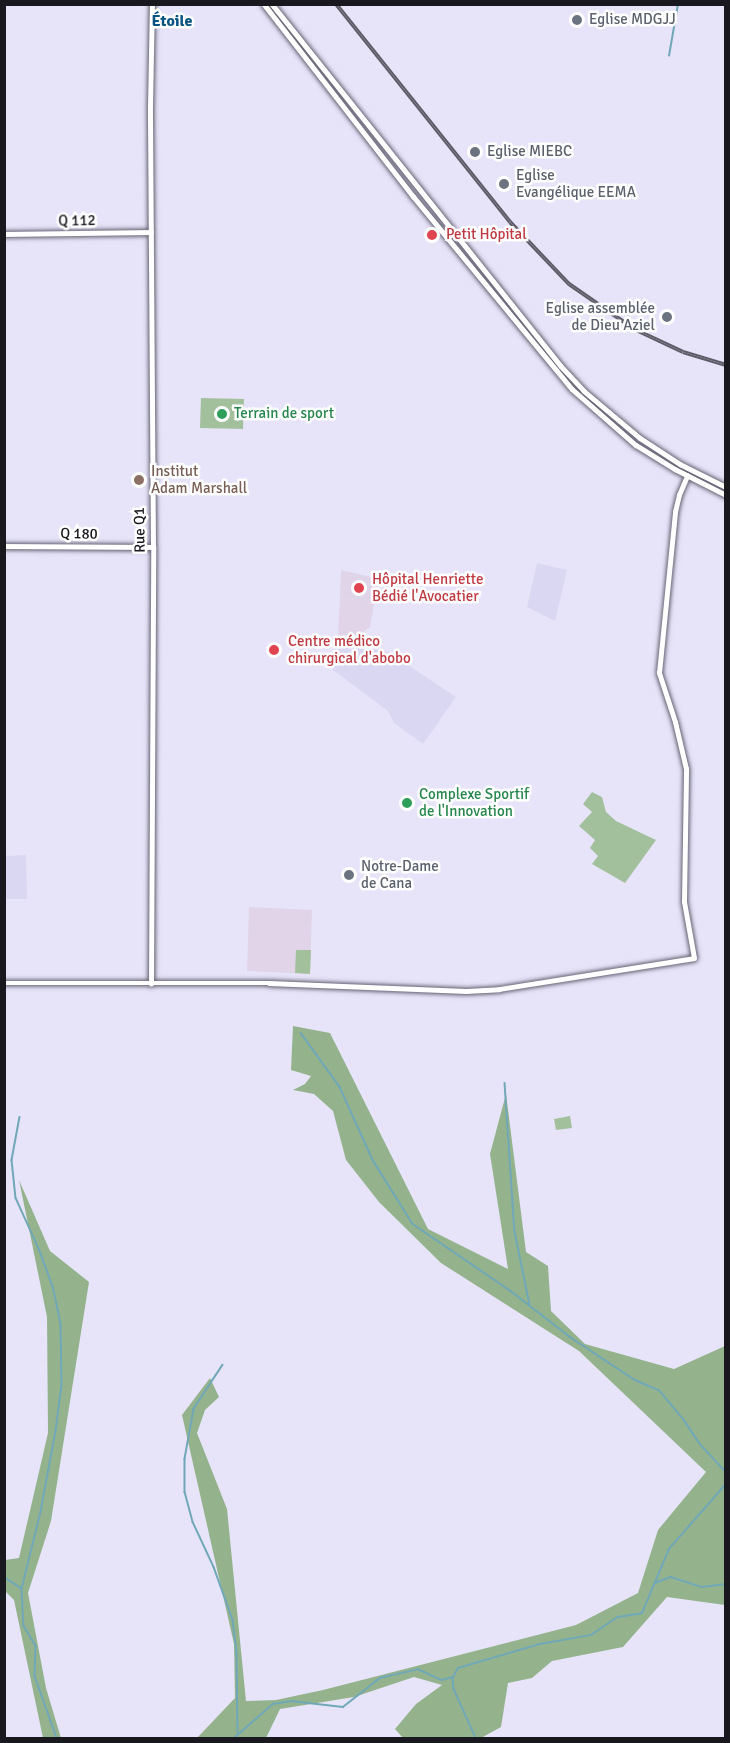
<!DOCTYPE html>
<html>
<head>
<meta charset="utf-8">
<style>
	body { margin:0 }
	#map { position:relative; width:730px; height:1743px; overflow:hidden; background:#e7e4f9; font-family:Signika,sans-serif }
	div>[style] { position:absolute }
	.built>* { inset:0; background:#dad7f2 }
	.education>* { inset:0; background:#e1d4e8 }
	.medical>* { inset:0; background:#e0d4e8 }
	.green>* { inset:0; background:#a3c09d }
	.forest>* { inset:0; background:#94b38d }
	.stream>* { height:1.5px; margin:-0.75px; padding:0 0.75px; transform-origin:0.75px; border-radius:0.75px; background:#70a8b8 }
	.roads { filter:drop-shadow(0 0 2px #666475) drop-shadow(0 0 2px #666475) }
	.secondary>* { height:4.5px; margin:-2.25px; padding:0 2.25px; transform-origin:2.25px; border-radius:2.25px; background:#fff }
	.primary>* { height:4.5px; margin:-2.25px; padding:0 2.25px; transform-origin:2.25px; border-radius:2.25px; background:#fff }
	.rail>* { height:4px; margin-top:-2px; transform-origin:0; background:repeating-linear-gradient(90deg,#fff 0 4.5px,#5e5c68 0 9px); box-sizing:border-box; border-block:2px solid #5e5c68 }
	.dots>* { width:16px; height:16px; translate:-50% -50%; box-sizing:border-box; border:3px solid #fff; border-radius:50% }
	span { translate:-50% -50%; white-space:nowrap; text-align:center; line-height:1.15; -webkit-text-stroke:5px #fff; paint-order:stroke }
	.worship-label { font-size:15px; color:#5b616d }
	.left { translate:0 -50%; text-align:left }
	.right { translate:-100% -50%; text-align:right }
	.street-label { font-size:15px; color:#19181f }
	.health-label { font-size:15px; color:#be3a42 }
	.leisure-label { font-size:15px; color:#27864d }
	.education-label { font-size:15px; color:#785e54 }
	.neighbourhood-label { font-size:16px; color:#065481; font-weight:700 }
	.frame { position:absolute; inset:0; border:6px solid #19181f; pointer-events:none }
</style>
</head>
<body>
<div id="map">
	<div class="built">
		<i style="clip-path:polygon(537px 563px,567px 570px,555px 621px,527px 607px)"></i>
		<i style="clip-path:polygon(334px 646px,387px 651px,456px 697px,423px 744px,394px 723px,388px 711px,333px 670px)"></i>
		<i style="clip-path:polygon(26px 855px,27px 899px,5px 899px,5px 856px)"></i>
	</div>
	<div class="education">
		<i style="clip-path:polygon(340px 597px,374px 604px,370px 627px,353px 639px,338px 638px)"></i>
		<i style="clip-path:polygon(249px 907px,312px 910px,310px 974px,247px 971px)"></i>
	</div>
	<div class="medical">
		<i style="clip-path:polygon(341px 570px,380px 579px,374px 604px,340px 597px)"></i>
	</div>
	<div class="green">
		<i style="clip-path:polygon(201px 398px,244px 399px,243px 429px,200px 428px)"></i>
		<i style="clip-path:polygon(592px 792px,602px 797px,606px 812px,616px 821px,656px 840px,625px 883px,592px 864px,598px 856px,590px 848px,595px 840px,579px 826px,592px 812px,583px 804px)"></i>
		<i style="clip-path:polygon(296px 950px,311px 950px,310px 974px,295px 973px)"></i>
		<i style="clip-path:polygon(570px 1116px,572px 1128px,556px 1130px,554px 1119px)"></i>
	</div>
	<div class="forest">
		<i style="clip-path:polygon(293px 1026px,330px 1033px,428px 1229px,508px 1269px,490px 1154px,506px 1094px,526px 1252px,548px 1266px,551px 1311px,585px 1344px,674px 1369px,725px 1346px,725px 1605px,667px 1597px,623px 1647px,552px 1661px,532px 1678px,508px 1683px,501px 1727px,481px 1738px,403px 1738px,395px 1729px,416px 1704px,442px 1685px,414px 1677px,354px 1697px,280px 1709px,266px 1738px,197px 1738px,235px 1698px,234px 1644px,182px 1415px,210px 1378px,219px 1397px,205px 1410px,197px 1433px,227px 1509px,246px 1701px,276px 1700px,323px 1690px,576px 1625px,638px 1593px,658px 1530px,706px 1472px,579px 1351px,441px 1263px,379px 1202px,346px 1160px,333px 1111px,314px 1094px,293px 1090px,305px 1084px,311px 1076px,291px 1070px)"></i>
		<i style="clip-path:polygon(19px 1180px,50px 1251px,89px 1282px,51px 1521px,28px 1593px,46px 1688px,61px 1738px,43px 1738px,14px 1600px,5px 1591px,5px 1560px,19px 1558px,48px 1433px,47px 1317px)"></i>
	</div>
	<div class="stream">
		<i style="left:669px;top:56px;width:53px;rotate:-80.2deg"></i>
		<i style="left:301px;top:1033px;width:67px;rotate:54.2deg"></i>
		<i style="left:340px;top:1087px;width:80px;rotate:65.7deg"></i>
		<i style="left:373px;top:1160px;width:75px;rotate:58deg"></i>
		<i style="left:413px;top:1224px;width:119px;rotate:34.4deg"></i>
		<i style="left:511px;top:1291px;width:75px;rotate:37.9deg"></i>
		<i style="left:570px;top:1337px;width:78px;rotate:33.5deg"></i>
		<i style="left:635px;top:1380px;width:26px;rotate:23deg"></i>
		<i style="left:659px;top:1390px;width:39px;rotate:50deg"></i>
		<i style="left:684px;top:1420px;width:29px;rotate:56deg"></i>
		<i style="left:700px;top:1444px;width:38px;rotate:47deg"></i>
		<i style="left:505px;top:1083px;width:149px;rotate:86.2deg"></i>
		<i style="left:515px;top:1232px;width:75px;rotate:78.4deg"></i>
		<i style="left:20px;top:1117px;width:44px;rotate:100.5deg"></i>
		<i style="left:12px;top:1160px;width:38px;rotate:84deg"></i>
		<i style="left:16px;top:1198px;width:58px;rotate:65.6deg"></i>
		<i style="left:40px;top:1251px;width:37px;rotate:70deg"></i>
		<i style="left:53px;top:1286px;width:39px;rotate:78deg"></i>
		<i style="left:61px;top:1324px;width:61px;rotate:89.1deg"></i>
		<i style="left:62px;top:1385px;width:46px;rotate:97.4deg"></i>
		<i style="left:56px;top:1431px;width:82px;rotate:100.5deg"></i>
		<i style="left:41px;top:1512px;width:79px;rotate:103.9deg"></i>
		<i style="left:22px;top:1589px;width:37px;rotate:87deg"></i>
		<i style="left:24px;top:1626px;width:23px;rotate:59deg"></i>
		<i style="left:36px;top:1646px;width:30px;rotate:92deg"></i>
		<i style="left:35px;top:1676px;width:66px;rotate:70.5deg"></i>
		<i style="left:223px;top:1365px;width:53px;rotate:123.4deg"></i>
		<i style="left:194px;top:1409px;width:51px;rotate:100.2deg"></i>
		<i style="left:185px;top:1459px;width:33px;rotate:90deg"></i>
		<i style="left:185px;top:1492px;width:31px;rotate:75deg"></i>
		<i style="left:193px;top:1522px;width:50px;rotate:65deg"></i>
		<i style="left:214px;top:1567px;width:56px;rotate:70.3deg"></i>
		<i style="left:233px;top:1620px;width:34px;rotate:83deg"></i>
		<i style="left:237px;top:1654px;width:78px;rotate:89.3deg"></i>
		<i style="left:4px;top:1577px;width:20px;rotate:33deg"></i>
		<i style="left:655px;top:1583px;width:17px;rotate:-21deg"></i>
		<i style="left:671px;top:1577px;width:33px;rotate:18deg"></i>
		<i style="left:702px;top:1587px;width:24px;rotate:-7deg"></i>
		<i style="left:453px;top:1678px;width:11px;rotate:85deg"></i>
		<i style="left:454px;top:1689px;width:54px;rotate:65.8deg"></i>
		<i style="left:234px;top:1738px;width:52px;rotate:-41.1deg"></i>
		<i style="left:273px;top:1704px;width:18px;rotate:-9deg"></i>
		<i style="left:291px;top:1701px;width:52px;rotate:6.6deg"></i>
		<i style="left:343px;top:1707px;width:47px;rotate:-38.1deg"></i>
		<i style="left:380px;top:1678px;width:39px;rotate:-13deg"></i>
		<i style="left:418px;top:1669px;width:26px;rotate:25deg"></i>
		<i style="left:442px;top:1680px;width:11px;rotate:-15deg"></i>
		<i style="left:453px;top:1677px;width:10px;rotate:-61deg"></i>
		<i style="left:458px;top:1668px;width:85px;rotate:-16.3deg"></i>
		<i style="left:540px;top:1644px;width:52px;rotate:-10deg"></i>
		<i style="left:591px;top:1635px;width:32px;rotate:-34deg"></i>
		<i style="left:618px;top:1617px;width:24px;rotate:-9deg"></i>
		<i style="left:642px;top:1613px;width:69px;rotate:-67.1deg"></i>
		<i style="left:669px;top:1549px;width:86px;rotate:-48.8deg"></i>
	</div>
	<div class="roads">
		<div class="secondary">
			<i style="left:4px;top:234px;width:147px;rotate:-0.8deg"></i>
			<i style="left:4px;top:546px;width:149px;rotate:0.4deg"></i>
			<i style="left:4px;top:983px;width:265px"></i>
			<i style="left:269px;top:983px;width:197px;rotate:2.3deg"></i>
			<i style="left:466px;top:991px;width:33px;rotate:-3deg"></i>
			<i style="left:499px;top:989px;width:197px;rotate:-9deg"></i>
			<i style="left:694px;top:958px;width:57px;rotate:-100.1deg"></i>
			<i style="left:684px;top:902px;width:133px;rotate:-89.1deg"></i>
			<i style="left:686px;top:769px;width:48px;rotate:-103.2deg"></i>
			<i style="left:675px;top:722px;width:52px;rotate:-108.1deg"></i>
			<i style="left:659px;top:673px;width:162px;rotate:-84.3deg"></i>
			<i style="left:675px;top:512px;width:17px;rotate:-77deg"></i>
			<i style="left:679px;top:495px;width:21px;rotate:-67deg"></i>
			<i style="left:151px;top:984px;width:437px;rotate:-89.7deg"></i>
			<i style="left:153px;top:547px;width:441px;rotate:-90.4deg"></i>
			<i style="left:150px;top:106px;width:102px;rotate:-88.9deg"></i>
		</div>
		<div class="primary">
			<i style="left:264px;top:4px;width:243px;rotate:52.2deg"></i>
			<i style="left:413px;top:196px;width:250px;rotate:50.5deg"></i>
			<i style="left:572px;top:389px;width:85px;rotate:41.2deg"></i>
			<i style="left:636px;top:445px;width:46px;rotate:31.6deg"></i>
			<i style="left:675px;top:469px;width:57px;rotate:27deg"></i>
			<i style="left:272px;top:4px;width:463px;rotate:51.4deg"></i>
			<i style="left:561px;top:366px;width:34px;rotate:47deg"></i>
			<i style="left:584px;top:391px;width:73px;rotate:40deg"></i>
			<i style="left:640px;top:438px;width:48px;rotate:33deg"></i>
			<i style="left:680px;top:464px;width:51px;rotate:26.6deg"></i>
		</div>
	</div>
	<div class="rail">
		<i style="left:336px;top:4px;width:279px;rotate:51.4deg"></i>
		<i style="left:510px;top:222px;width:86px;rotate:46.4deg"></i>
		<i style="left:569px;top:284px;width:79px;rotate:34.7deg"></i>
		<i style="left:634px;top:329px;width:54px;rotate:25.1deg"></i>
		<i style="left:683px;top:352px;width:45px;rotate:16.8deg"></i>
	</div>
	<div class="dots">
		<i style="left:577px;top:20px;background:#6b7280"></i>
		<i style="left:475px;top:152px;background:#6b7280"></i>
		<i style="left:504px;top:184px;background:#6b7280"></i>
		<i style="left:432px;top:235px;background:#e0444e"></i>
		<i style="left:667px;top:317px;background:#6b7280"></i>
		<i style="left:222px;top:414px;background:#2e9e5b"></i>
		<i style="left:139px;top:480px;background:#8d6e63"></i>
		<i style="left:359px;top:588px;background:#e0444e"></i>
		<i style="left:274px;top:650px;background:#e0444e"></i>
		<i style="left:407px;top:803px;background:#2e9e5b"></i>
		<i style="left:349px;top:875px;background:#6b7280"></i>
	</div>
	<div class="worship-label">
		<span class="left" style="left:589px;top:20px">Eglise MDGJJ</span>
		<span class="left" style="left:487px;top:152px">Eglise MIEBC</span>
		<span class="left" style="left:516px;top:184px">Eglise<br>Evangélique EEMA</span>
		<span class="right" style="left:655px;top:317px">Eglise assemblée<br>de Dieu Aziel</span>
		<span class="left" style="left:361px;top:875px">Notre-Dame<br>de Cana</span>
	</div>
	<div class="street-label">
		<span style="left:77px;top:221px;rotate:-1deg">Q 112</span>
		<span style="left:140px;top:530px;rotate:-91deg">Rue Q1</span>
		<span style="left:79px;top:534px;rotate:1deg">Q 180</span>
	</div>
	<div class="health-label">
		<span class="left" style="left:446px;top:235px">Petit Hôpital</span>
		<span class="left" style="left:372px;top:588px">Hôpital Henriette<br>Bédié l'Avocatier</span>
		<span class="left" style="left:288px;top:650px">Centre médico<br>chirurgical d'abobo</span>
	</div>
	<div class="leisure-label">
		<span class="left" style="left:234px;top:414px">Terrain de sport</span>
		<span class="left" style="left:419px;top:803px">Complexe Sportif<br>de l'Innovation</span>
	</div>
	<div class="education-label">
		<span class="left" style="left:151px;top:480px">Institut<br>Adam Marshall</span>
	</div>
	<div class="neighbourhood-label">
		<span style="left:172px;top:21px">Étoile</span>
	</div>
	<div class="frame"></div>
</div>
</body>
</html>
